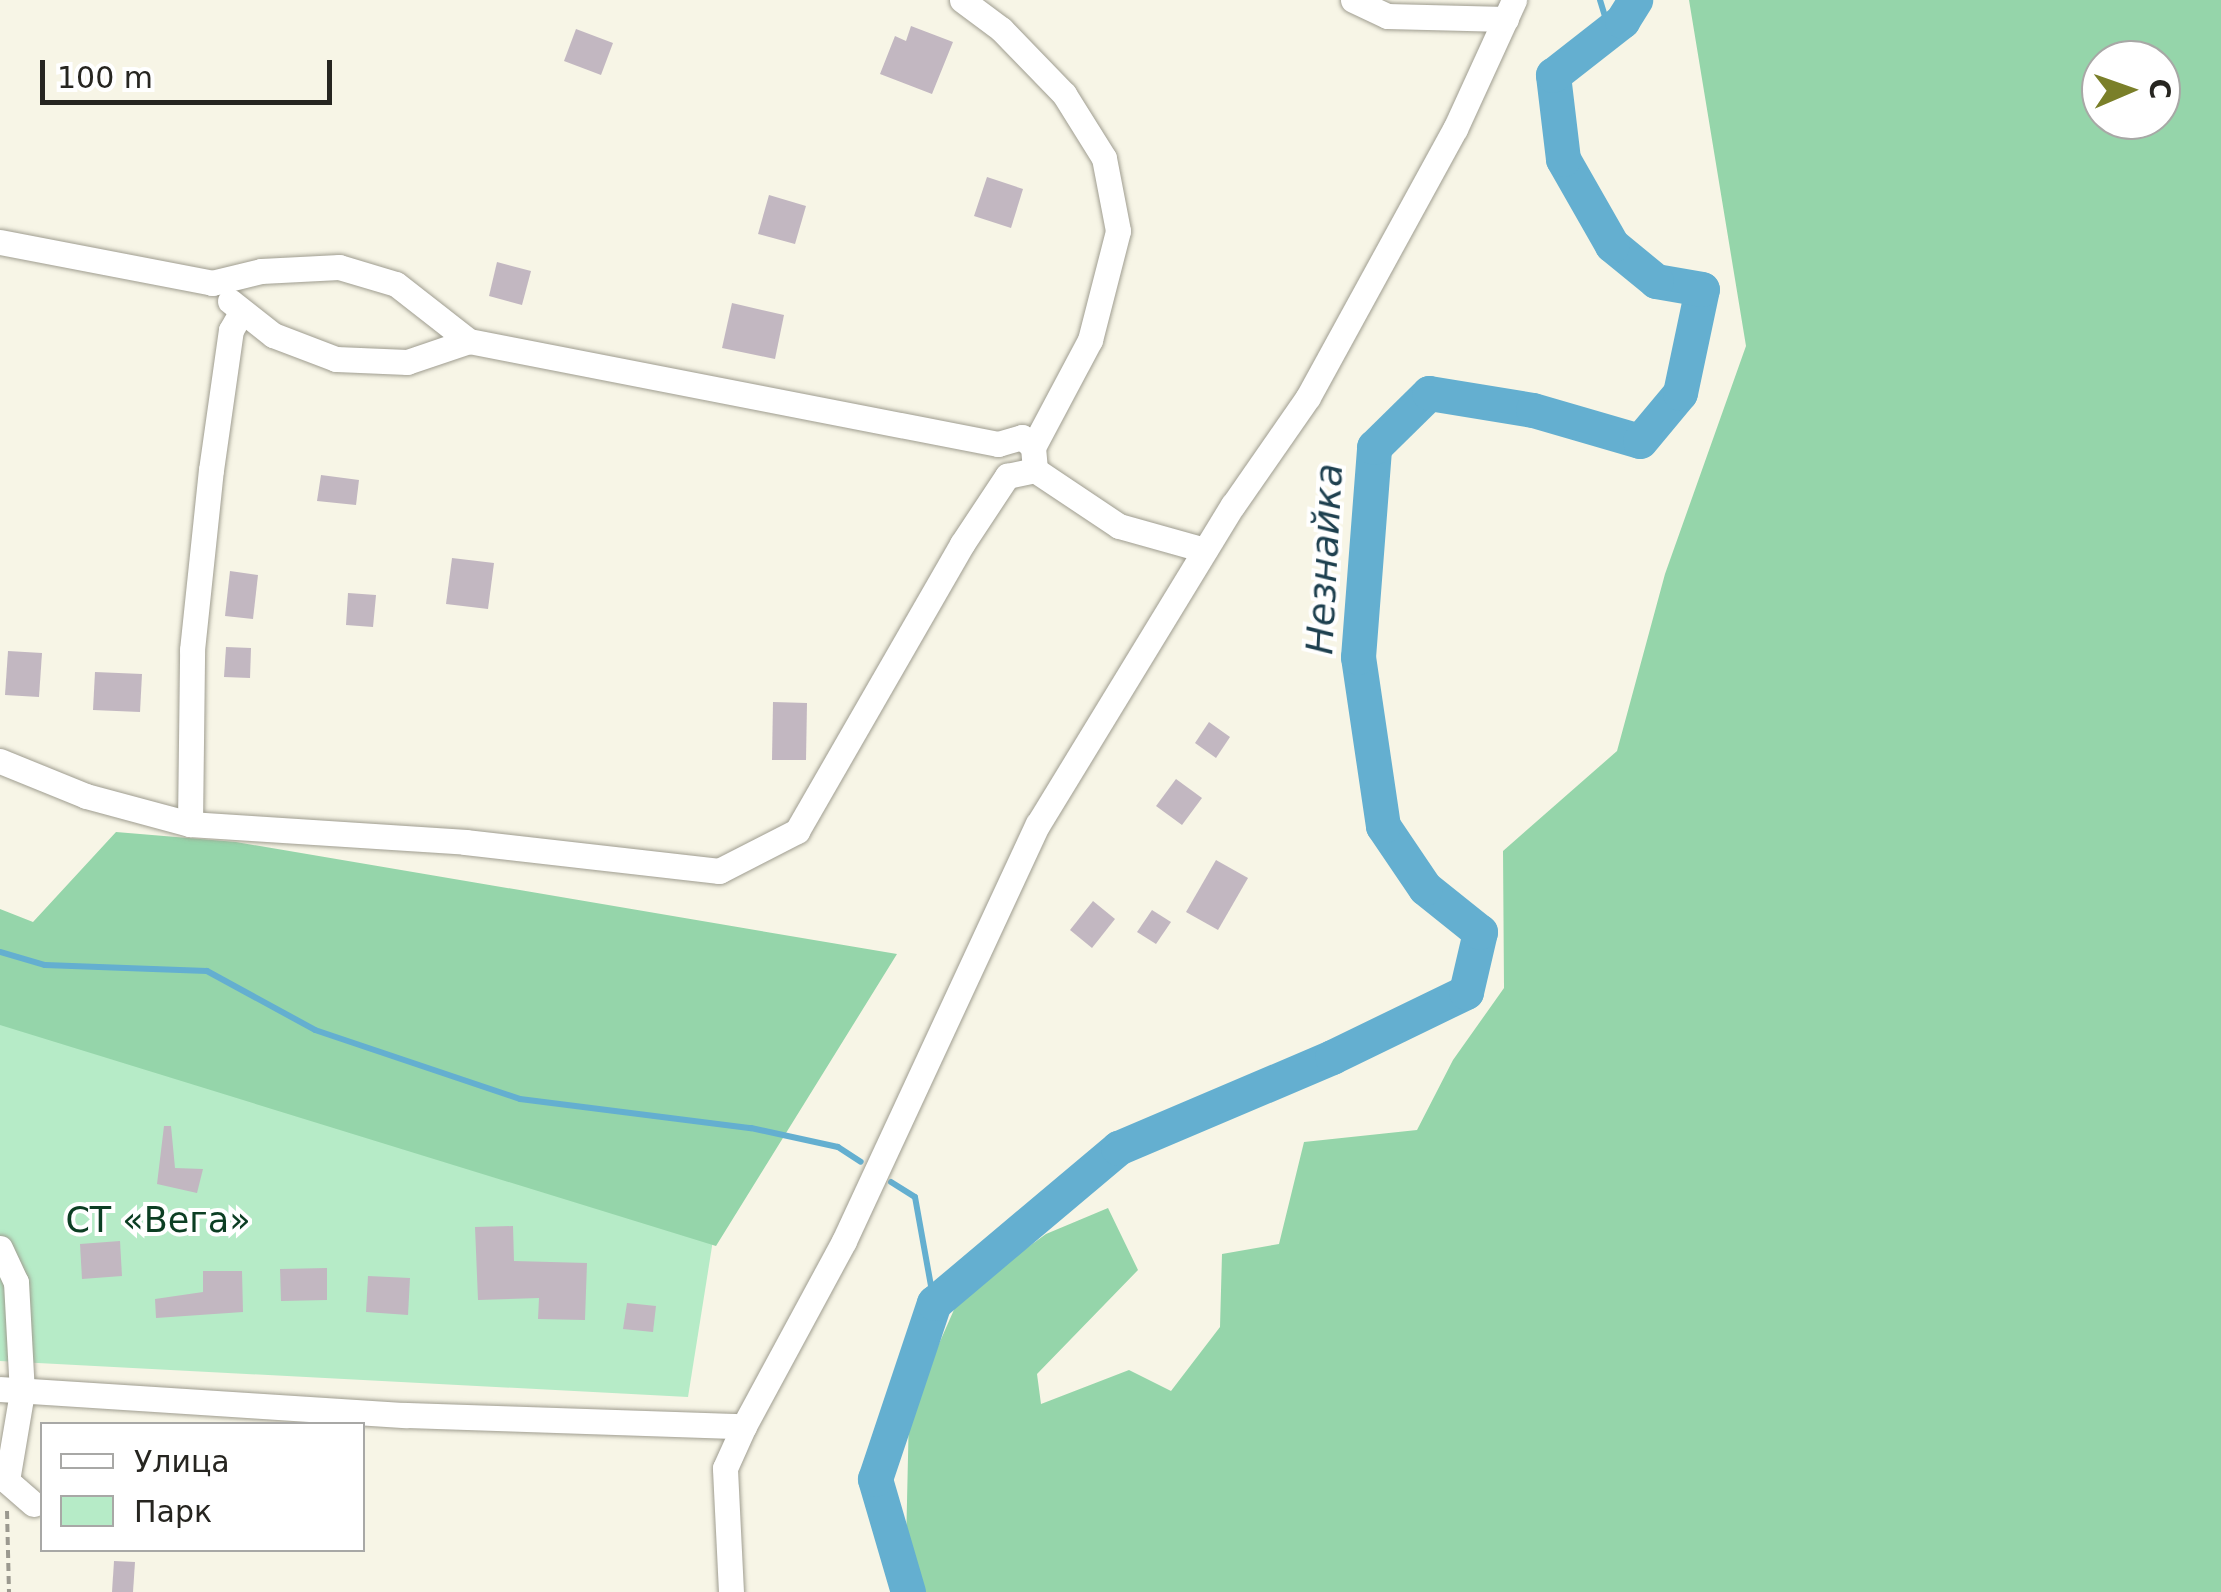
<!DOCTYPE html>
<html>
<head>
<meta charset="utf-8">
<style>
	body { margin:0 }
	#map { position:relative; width:2221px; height:1592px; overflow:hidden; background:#f7f5e6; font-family:"DejaVu Sans",sans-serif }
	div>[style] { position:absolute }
	.green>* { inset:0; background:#b6ebc7 }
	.forest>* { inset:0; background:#95d5aa }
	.stream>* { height:6px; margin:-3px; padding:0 3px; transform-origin:3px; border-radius:3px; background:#64afd0 }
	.river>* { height:35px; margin:-17.5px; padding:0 17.5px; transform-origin:17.5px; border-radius:17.5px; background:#64afd0 }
	.building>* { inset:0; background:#c2b7c1 }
	.path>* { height:4px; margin-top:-2px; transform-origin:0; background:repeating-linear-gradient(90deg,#9b998f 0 8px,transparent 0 13px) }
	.roads { filter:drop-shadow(0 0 2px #9f9d90) drop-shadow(0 0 2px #9f9d90) }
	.minor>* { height:25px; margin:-12.5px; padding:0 12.5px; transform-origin:12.5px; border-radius:12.5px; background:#fff }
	span { translate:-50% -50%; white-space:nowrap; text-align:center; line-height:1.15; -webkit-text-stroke:8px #fff; paint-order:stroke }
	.park-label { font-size:35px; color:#0c3e23 }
	.water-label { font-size:38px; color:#1e404f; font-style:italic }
	.legend { position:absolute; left:40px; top:1422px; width:325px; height:130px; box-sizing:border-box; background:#fff; border:2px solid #a8a8a6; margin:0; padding:12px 18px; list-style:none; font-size:30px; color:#262520 }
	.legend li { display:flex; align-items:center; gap:20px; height:50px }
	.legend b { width:50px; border:2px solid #a8a8a6 }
	.north { position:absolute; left:2081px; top:40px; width:100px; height:100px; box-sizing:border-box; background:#fff; border:2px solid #a8a8a6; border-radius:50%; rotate:88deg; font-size:28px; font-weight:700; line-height:40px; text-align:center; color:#262520 }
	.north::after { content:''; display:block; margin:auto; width:35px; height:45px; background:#7a7f29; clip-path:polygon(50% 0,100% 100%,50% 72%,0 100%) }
	.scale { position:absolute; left:40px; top:60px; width:292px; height:45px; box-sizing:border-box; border:5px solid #262520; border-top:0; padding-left:12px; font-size:30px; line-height:35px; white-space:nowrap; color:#262520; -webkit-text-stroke:8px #fff; paint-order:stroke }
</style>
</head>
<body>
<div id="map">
	<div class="green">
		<i style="clip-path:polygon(0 1024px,717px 1215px,688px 1397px,0 1361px)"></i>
	</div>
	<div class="forest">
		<i style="clip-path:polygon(evenodd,1689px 0,2221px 0,2221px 1592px,905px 1592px,909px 1412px,960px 1296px,1046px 1234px,1108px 1208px,1138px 1270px,1037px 1374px,1041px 1404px,1129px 1370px,1171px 1391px,1220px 1327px,1222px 1254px,1279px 1244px,1304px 1142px,1417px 1130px,1453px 1060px,1504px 988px,1503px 851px,1617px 751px,1665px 574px,1746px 346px,1689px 0,2101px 60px,2161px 60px,2161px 120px,2101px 120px,2101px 60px)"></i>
		<i style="clip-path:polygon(116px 832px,236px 842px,897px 954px,716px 1246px,0 1025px,0 909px,33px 922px)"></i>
	</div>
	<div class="stream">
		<i style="left:1600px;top:0;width:31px;rotate:73deg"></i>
		<i style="left:0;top:952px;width:47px;rotate:16.1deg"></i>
		<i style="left:45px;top:965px;width:162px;rotate:2.1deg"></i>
		<i style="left:207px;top:971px;width:123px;rotate:28.6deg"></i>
		<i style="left:315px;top:1030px;width:216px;rotate:18.6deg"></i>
		<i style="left:520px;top:1099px;width:233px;rotate:7.2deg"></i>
		<i style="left:751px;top:1128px;width:89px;rotate:12.3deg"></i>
		<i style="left:838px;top:1147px;width:27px;rotate:33deg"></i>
		<i style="left:891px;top:1182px;width:28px;rotate:32deg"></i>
		<i style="left:915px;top:1197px;width:108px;rotate:79.8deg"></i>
	</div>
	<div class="river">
		<i style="left:908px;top:1592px;width:118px;rotate:-106.3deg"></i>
		<i style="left:875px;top:1479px;width:186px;rotate:-71.5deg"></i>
		<i style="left:934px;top:1303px;width:241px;rotate:-40.1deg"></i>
		<i style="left:1118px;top:1148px;width:233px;rotate:-23deg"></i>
		<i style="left:1332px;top:1057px;width:149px;rotate:-25.9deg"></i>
		<i style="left:1466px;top:992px;width:62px;rotate:-76.9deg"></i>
		<i style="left:1480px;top:932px;width:70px;rotate:-141.3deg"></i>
		<i style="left:1425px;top:888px;width:75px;rotate:-124.1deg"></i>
		<i style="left:1383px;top:826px;width:171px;rotate:-98.4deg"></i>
		<i style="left:1358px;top:657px;width:211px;rotate:-85.6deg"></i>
		<i style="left:1374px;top:447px;width:77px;rotate:-44.5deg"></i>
		<i style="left:1429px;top:393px;width:105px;rotate:9.3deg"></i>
		<i style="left:1533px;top:410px;width:111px;rotate:16.2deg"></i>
		<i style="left:1640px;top:441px;width:62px;rotate:-50.2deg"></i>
		<i style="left:1680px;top:393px;width:106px;rotate:-78.1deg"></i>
		<i style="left:1702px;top:289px;width:47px;rotate:-170.1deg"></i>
		<i style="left:1656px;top:281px;width:57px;rotate:-140.7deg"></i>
		<i style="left:1612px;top:245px;width:99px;rotate:-119.7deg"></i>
		<i style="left:1563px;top:159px;width:85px;rotate:-96.8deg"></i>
		<i style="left:1553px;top:75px;width:88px;rotate:-38deg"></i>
		<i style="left:1622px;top:21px;width:25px;rotate:-58deg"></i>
	</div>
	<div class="building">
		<i style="clip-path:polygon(911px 26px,953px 42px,932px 94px,880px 74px,895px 36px,906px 41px)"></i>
		<i style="clip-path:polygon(576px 29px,613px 43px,601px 75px,564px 61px)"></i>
		<i style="clip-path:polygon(987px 177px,1023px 189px,1011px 228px,974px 216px)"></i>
		<i style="clip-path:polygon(769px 195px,806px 206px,795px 244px,758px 234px)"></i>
		<i style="clip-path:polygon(497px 262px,531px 271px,522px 305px,489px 296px)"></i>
		<i style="clip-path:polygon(732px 303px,784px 315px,775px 359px,722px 348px)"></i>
		<i style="clip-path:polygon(321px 475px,359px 480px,356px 505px,317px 501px)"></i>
		<i style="clip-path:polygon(452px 558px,494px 563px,488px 609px,446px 604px)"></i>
		<i style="clip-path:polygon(230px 571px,258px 575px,253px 619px,225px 616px)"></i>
		<i style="clip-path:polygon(348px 593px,376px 595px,373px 627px,346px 625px)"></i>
		<i style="clip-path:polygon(226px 647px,251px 648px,250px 678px,224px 677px)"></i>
		<i style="clip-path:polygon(8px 651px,42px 653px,39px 697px,5px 695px)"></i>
		<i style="clip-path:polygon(95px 672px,142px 674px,140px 712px,93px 710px)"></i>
		<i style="clip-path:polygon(773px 702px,807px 703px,806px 760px,772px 760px)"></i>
		<i style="clip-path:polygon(1209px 722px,1230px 737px,1216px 758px,1195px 743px)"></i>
		<i style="clip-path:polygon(1176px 779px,1202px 798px,1182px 825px,1156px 806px)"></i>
		<i style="clip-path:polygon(1216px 860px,1248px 878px,1218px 930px,1186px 912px)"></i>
		<i style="clip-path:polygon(1093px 901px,1115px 919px,1092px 948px,1070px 930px)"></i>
		<i style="clip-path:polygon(1152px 910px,1171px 922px,1156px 944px,1137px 932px)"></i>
		<i style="clip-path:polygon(164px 1126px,171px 1126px,175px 1168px,203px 1169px,197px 1193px,157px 1184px)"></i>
		<i style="clip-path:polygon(513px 1226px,514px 1261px,587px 1263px,585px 1320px,538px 1319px,539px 1298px,478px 1300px,475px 1227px)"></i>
		<i style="clip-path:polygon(120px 1241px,122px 1276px,82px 1279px,80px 1244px)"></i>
		<i style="clip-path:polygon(327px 1268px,327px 1300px,281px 1301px,280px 1269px)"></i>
		<i style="clip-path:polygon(203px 1271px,242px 1271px,243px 1312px,156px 1318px,155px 1299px,203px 1292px)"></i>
		<i style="clip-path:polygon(368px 1276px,410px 1278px,408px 1315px,366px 1312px)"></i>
		<i style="clip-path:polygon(627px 1303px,656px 1306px,653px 1332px,623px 1329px)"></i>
		<i style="clip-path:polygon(114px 1561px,135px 1562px,133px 1592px,112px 1592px)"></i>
	</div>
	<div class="path">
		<i style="left:7px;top:1511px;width:81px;rotate:88.6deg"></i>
	</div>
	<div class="roads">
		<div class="minor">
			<i style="left:962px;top:0;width:49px;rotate:36.6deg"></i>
			<i style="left:1001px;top:29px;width:91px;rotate:45.9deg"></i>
			<i style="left:1064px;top:94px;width:75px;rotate:58deg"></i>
			<i style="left:1104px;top:158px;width:74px;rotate:79.1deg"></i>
			<i style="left:1118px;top:231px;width:113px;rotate:104.4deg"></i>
			<i style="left:1090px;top:340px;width:121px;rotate:118deg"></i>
			<i style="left:1353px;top:0;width:38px;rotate:25deg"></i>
			<i style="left:1387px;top:16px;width:119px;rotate:1.4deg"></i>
			<i style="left:0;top:242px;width:216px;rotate:10.9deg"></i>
			<i style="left:212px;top:283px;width:50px;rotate:-13.8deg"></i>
			<i style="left:261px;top:271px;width:78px;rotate:-2.9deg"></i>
			<i style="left:339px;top:267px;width:59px;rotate:16.6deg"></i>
			<i style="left:396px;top:284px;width:93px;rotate:38deg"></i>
			<i style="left:469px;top:341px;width:539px;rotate:11.02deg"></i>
			<i style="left:998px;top:444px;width:25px;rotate:-16deg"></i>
			<i style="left:1022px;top:437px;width:15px;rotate:42deg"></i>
			<i style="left:1033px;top:447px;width:23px;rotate:85deg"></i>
			<i style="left:1035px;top:470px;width:101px;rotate:33.7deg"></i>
			<i style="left:1119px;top:526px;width:89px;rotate:15.6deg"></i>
			<i style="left:230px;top:301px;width:55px;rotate:38.3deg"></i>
			<i style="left:273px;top:335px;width:67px;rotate:20.9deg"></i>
			<i style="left:336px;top:359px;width:71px;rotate:2.4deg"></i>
			<i style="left:407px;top:362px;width:65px;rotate:-18.7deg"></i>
			<i style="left:0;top:761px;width:93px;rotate:22.1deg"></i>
			<i style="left:86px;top:796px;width:108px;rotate:15.1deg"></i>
			<i style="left:190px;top:824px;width:174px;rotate:-89.3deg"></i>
			<i style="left:192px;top:650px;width:181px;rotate:-84deg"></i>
			<i style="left:211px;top:470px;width:141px;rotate:-81.9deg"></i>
			<i style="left:231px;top:330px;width:20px;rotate:-60deg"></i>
			<i style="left:190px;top:824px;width:276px;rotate:3.7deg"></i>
			<i style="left:465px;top:842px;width:256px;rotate:6.5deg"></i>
			<i style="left:719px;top:871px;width:88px;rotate:-27.1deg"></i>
			<i style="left:797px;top:831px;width:331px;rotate:-60.1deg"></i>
			<i style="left:962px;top:544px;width:82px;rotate:-56.5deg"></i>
			<i style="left:1007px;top:476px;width:29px;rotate:-12deg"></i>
			<i style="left:0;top:1248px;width:38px;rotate:65deg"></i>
			<i style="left:16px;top:1282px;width:110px;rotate:86.9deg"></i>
			<i style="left:22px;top:1392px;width:90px;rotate:99.6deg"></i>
			<i style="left:7px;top:1481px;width:35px;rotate:41deg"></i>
			<i style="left:0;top:1389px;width:406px;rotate:3.7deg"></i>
			<i style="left:405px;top:1415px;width:339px;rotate:1.9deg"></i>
			<i style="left:744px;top:1426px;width:210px;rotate:-61.6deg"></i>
			<i style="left:844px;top:1241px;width:460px;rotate:-65.1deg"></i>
			<i style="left:1038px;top:824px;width:374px;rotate:-58.6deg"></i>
			<i style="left:1233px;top:505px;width:131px;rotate:-55.2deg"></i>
			<i style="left:1308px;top:397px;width:306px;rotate:-61.3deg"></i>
			<i style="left:1455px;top:129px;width:142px;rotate:-65.4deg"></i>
			<i style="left:731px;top:1592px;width:124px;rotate:-92.8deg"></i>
			<i style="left:725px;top:1468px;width:46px;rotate:-65.7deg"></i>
		</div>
	</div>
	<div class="park-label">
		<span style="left:158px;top:1220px">СТ «Вега»</span>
	</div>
	<div class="water-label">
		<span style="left:1325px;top:559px;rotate:-87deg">Незнайка</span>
	</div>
	<ul class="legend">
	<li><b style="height:12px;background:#fff"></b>Улица</li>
	<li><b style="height:28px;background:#b6ebc7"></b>Парк</li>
	</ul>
	<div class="north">С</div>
	<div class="scale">100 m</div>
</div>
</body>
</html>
